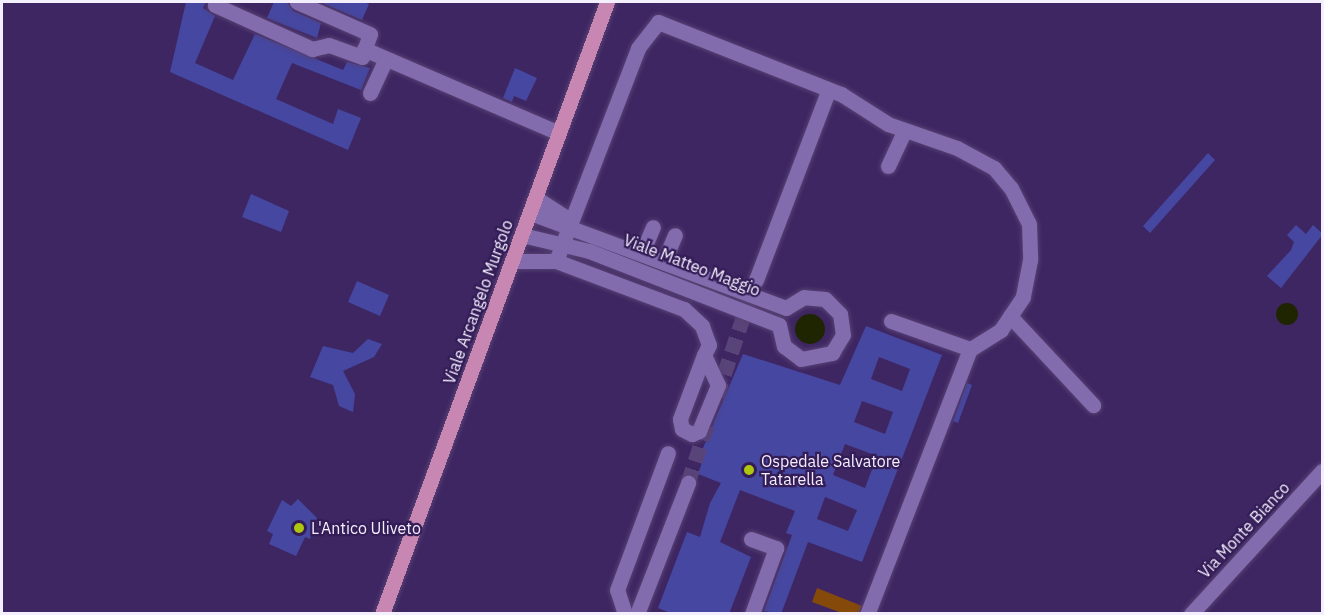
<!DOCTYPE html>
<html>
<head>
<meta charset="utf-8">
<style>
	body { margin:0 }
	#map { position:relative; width:1324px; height:615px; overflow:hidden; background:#3e2663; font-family:"IBM Plex Sans",sans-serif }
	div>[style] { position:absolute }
	.green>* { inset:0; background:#85490a }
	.water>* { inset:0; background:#1f2501 }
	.round { border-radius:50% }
	.building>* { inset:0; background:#4647a1 }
	.minor-tunnel>* { height:15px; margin-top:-7.5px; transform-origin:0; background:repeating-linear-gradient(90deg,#59447a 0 15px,transparent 0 23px) }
	.roads { filter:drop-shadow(0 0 2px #574172) drop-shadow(0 0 2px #574172) }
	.minor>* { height:15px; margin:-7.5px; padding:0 7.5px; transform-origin:7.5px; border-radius:7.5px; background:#826cae }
	.major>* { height:15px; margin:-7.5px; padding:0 7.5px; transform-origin:7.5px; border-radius:7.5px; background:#c886b3 }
	.dots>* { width:16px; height:16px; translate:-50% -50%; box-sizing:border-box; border:3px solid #341c57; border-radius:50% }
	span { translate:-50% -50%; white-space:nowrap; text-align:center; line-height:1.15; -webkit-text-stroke:4.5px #341c57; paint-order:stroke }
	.street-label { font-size:16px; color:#f4efff }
	.poi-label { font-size:16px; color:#f4efff }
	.left { translate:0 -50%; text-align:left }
	.frame { position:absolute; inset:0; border:3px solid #f4efff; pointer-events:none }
</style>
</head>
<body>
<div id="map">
	<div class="green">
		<i style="clip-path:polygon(817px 588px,862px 606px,859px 613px,842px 613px,812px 602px)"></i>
	</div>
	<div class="water">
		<i class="round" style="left:1276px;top:303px;width:22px;height:22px"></i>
		<i class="round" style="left:795px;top:314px;width:30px;height:30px"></i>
	</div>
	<div class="building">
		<i style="clip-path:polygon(186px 2px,206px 2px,203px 8px,215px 16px,195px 63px,233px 80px,255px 34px,343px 70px,347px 62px,370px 68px,361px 90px,292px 63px,276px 99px,333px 124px,338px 109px,361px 118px,348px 150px,170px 72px)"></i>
		<i style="clip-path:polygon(274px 2px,287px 2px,293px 11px,321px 23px,317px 38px,267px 18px)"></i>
		<i style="clip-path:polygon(320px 2px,364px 2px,369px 4px,362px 20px)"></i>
		<i style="clip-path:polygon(515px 68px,537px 78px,526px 101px,514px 96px,512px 102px,503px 98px)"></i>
		<i style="clip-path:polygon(1208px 153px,1215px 160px,1150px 233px,1143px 226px)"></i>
		<i style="clip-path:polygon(251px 194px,289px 211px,281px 232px,242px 217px)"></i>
		<i style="clip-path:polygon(1296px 225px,1306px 234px,1313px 225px,1323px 234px,1281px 288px,1267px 276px,1291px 250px,1294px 242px,1287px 235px)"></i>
		<i style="clip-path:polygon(357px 281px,389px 295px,380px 316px,348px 302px)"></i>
		<i style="clip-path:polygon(evenodd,866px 326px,942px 355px,862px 562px,808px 542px,781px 614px,764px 611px,792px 535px,786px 533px,795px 511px,740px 490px,720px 542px,751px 557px,729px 614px,673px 614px,658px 608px,687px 532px,700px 537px,710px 503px,721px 483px,698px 474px,704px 457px,700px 455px,743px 354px,840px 385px,866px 326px,879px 357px,910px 369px,902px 391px,871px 379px,879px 357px,866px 326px,862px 401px,893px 412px,885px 434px,854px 422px,862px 401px,866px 326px,845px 444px,877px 456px,865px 488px,833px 475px,845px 444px,866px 326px,825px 497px,857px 510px,848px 531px,817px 519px,825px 497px)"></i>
		<i style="clip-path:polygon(368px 339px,382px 344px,374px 357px,343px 371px,355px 394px,353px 412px,339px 406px,333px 385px,310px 377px,323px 346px,353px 353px)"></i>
		<i style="clip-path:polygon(967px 383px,972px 385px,958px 423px,953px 421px)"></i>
		<i style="clip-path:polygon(298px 499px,317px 518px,310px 539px,305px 537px,296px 556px,269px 544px,273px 534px,267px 531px,282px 500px,291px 506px)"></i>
	</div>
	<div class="minor-tunnel">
		<i style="left:717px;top:396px;width:120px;rotate:-71.6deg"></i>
		<i style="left:688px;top:483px;width:67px;rotate:-71.8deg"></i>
	</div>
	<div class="roads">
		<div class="minor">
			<i style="left:216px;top:2px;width:3px;rotate:108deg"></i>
			<i style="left:215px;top:5px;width:107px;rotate:24.4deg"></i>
			<i style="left:312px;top:49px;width:17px;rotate:-13deg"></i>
			<i style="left:329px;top:45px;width:35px;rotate:20deg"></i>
			<i style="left:362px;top:57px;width:24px;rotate:-71deg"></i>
			<i style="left:370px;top:34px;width:80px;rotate:-156.3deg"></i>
			<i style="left:364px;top:49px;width:212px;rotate:23.3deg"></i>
			<i style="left:370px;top:93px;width:35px;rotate:-65deg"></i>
			<i style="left:888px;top:166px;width:38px;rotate:-65deg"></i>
			<i style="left:536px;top:198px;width:40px;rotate:32.9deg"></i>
			<i style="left:522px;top:235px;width:69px;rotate:13.4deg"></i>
			<i style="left:589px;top:251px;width:204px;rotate:21.3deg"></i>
			<i style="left:779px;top:325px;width:22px;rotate:77deg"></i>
			<i style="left:784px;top:346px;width:21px;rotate:37deg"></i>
			<i style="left:801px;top:359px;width:32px;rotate:-11deg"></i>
			<i style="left:832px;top:353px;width:21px;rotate:-59deg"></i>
			<i style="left:843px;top:335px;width:21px;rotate:-98deg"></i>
			<i style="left:840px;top:314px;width:21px;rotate:-135deg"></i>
			<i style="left:825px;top:299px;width:21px;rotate:-175deg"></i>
			<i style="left:804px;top:297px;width:21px;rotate:149deg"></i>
			<i style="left:786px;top:308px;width:272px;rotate:-159.6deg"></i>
			<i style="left:647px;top:241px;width:15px;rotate:-67deg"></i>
			<i style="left:669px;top:249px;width:15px;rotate:-67deg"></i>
			<i style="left:512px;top:261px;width:44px"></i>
			<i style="left:556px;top:261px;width:137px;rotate:20.6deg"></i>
			<i style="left:684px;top:309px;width:25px;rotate:43deg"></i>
			<i style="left:702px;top:326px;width:20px;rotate:70deg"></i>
			<i style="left:709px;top:345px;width:11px;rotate:117deg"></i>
			<i style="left:704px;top:355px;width:68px;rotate:110.6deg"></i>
			<i style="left:680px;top:419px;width:10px;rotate:79deg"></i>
			<i style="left:682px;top:429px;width:11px;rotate:27deg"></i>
			<i style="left:692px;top:434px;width:8px;rotate:-23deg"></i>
			<i style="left:699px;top:431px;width:50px;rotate:-67.6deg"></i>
			<i style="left:718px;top:385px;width:33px;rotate:-115deg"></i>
			<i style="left:556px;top:261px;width:228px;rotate:-68.9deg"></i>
			<i style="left:638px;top:48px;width:33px;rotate:-52deg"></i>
			<i style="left:658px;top:22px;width:197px;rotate:21.5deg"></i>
			<i style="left:841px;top:94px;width:56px;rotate:32.6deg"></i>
			<i style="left:888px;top:124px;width:73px;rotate:19.2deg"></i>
			<i style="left:957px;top:148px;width:42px;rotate:28.4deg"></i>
			<i style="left:994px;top:168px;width:26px;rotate:50deg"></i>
			<i style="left:1011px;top:188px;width:40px;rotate:63.4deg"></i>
			<i style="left:1029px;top:224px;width:36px;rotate:88deg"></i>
			<i style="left:1030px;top:260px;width:38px;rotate:101deg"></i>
			<i style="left:1023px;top:297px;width:40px;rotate:124deg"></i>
			<i style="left:1001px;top:330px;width:36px;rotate:148deg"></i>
			<i style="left:970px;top:349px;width:284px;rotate:111.2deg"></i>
			<i style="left:756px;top:280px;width:202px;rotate:-69.1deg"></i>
			<i style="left:1010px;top:316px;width:122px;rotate:47deg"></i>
			<i style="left:891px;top:321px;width:84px;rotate:19.5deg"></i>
			<i style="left:751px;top:539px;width:27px;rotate:20deg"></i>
			<i style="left:776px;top:548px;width:70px;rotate:110deg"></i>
			<i style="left:625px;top:614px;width:25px;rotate:-108deg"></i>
			<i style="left:617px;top:590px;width:146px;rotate:-69.6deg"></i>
			<i style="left:637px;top:614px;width:141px;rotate:-68.7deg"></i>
			<i style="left:1191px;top:614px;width:194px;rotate:-47.5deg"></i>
		</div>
		<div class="major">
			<i style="left:382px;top:614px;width:652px;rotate:-69.81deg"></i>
		</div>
	</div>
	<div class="dots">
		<i style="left:749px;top:470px;background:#adc60f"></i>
		<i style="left:299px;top:528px;background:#adc60f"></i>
	</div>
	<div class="street-label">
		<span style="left:692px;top:265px;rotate:21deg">Viale Matteo Maggio</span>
		<span style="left:478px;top:302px;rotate:-70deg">Viale Arcangelo Murgolo</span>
		<span style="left:1244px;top:530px;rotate:-47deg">Via Monte Bianco</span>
	</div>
	<div class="poi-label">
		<span class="left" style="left:761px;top:470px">Ospedale Salvatore<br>Tatarella</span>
		<span class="left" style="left:311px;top:528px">L'Antico Uliveto</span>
	</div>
	<div class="frame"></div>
</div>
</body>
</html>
